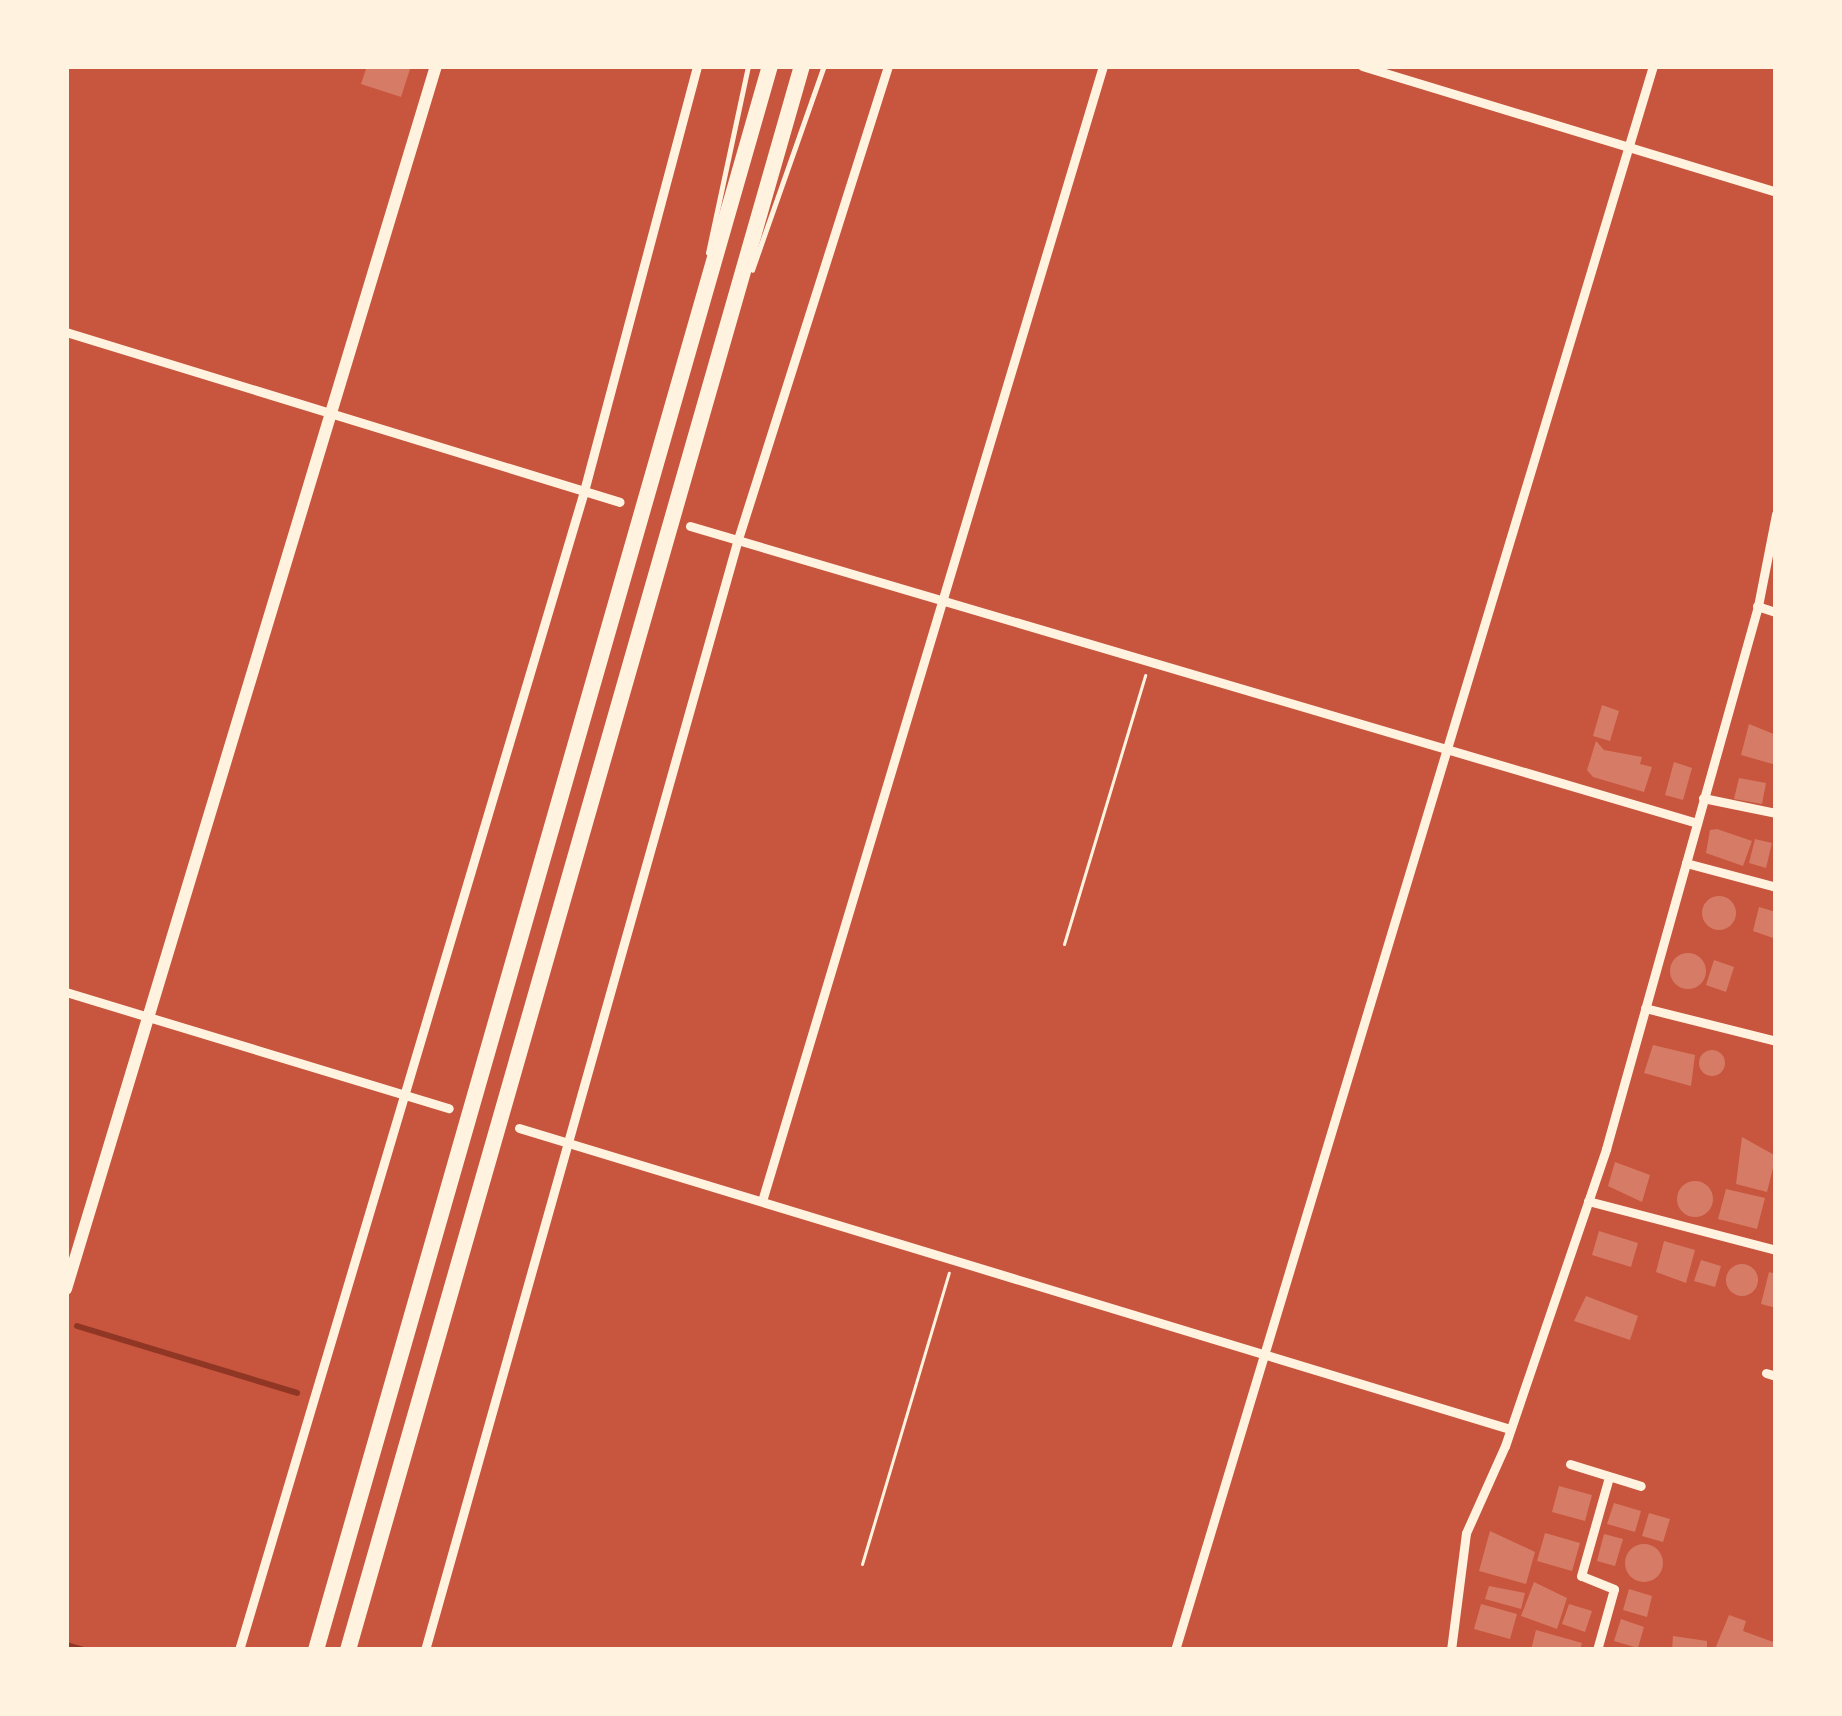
<!DOCTYPE html>
<html>
<head>
<meta charset="utf-8">
<style>
	body { margin:0 }
	#map { position:relative; width:1842px; height:1716px; overflow:hidden; background:#c8553d; font-family:Overpass,sans-serif }
	div>[style] { position:absolute }
	.stream>* { height:6px; margin:-3px; padding:0 3px; transform-origin:3px; border-radius:3px; background:#8f3625 }
	.building>* { inset:0; background:#d67c66 }
	.round { border-radius:50% }
	.path>* { height:3px; margin:-1.5px; padding:0 1.5px; transform-origin:1.5px; border-radius:1.5px; background:#fff3e0 }
	.service>* { height:4.5px; margin:-2.25px; padding:0 2.25px; transform-origin:2.25px; border-radius:2.25px; background:#fff3e0 }
	.minor>* { height:9px; margin:-4.5px; padding:0 4.5px; transform-origin:4.5px; border-radius:4.5px; background:#fff3e0 }
	.tertiary>* { height:12px; margin:-6px; padding:0 6px; transform-origin:6px; border-radius:6px; background:#fff3e0 }
	.motorway>* { height:16px; margin:-8px; padding:0 8px; transform-origin:8px; border-radius:8px; background:#fff3e0 }
	span { translate:-50% -50%; white-space:nowrap; text-align:center; line-height:1.15; -webkit-text-stroke:12px #fff3e0; paint-order:stroke }
	.frame { position:absolute; inset:0; border:69px solid #fff3e0; pointer-events:none }
</style>
</head>
<body>
<div id="map">
	<div class="stream">
		<i style="left:77px;top:1326px;width:230px;rotate:16.9deg"></i>
		<i style="left:66px;top:1645px;width:18px;rotate:16deg"></i>
	</div>
	<div class="building">
		<i style="clip-path:polygon(367px 66px,411px 66px,401px 97px,361px 84px)"></i>
		<i style="clip-path:polygon(1602px 705px,1619px 711px,1610px 741px,1593px 736px)"></i>
		<i style="clip-path:polygon(1749px 724px,1776px 735px,1776px 765px,1741px 755px)"></i>
		<i style="clip-path:polygon(1596px 741px,1604px 750px,1642px 757px,1640px 764px,1652px 767px,1644px 792px,1593px 777px,1587px 770px)"></i>
		<i style="clip-path:polygon(1674px 762px,1692px 768px,1683px 800px,1665px 795px)"></i>
		<i style="clip-path:polygon(1739px 778px,1766px 783px,1762px 804px,1734px 799px)"></i>
		<i style="clip-path:polygon(1717px 829px,1752px 841px,1743px 866px,1706px 853px,1710px 830px)"></i>
		<i style="clip-path:polygon(1755px 839px,1772px 843px,1766px 868px,1749px 863px)"></i>
		<i class="round" style="left:1702px;top:896px;width:34px;height:34px"></i>
		<i style="clip-path:polygon(1759px 907px,1776px 912px,1776px 939px,1753px 931px)"></i>
		<i class="round" style="left:1670px;top:953px;width:36px;height:36px"></i>
		<i style="clip-path:polygon(1714px 960px,1734px 967px,1726px 992px,1706px 985px)"></i>
		<i style="clip-path:polygon(1653px 1045px,1695px 1055px,1691px 1086px,1644px 1073px)"></i>
		<i class="round" style="left:1699px;top:1050px;width:26px;height:26px"></i>
		<i style="clip-path:polygon(1742px 1137px,1776px 1156px,1767px 1192px,1736px 1184px)"></i>
		<i style="clip-path:polygon(1615px 1162px,1650px 1175px,1642px 1202px,1608px 1186px)"></i>
		<i class="round" style="left:1677px;top:1181px;width:36px;height:36px"></i>
		<i style="clip-path:polygon(1726px 1189px,1765px 1198px,1757px 1229px,1718px 1219px)"></i>
		<i style="clip-path:polygon(1599px 1231px,1638px 1243px,1631px 1267px,1592px 1255px)"></i>
		<i style="clip-path:polygon(1664px 1241px,1695px 1250px,1686px 1283px,1656px 1272px)"></i>
		<i style="clip-path:polygon(1701px 1260px,1721px 1266px,1715px 1287px,1694px 1281px)"></i>
		<i class="round" style="left:1726px;top:1264px;width:32px;height:32px"></i>
		<i style="clip-path:polygon(1769px 1272px,1776px 1274px,1776px 1308px,1761px 1304px)"></i>
		<i style="clip-path:polygon(1586px 1296px,1638px 1316px,1630px 1340px,1574px 1321px)"></i>
		<i style="clip-path:polygon(1559px 1486px,1592px 1495px,1585px 1521px,1552px 1512px)"></i>
		<i style="clip-path:polygon(1614px 1503px,1641px 1511px,1635px 1532px,1607px 1524px)"></i>
		<i style="clip-path:polygon(1649px 1513px,1670px 1519px,1663px 1542px,1642px 1536px)"></i>
		<i style="clip-path:polygon(1490px 1531px,1535px 1552px,1526px 1584px,1479px 1571px)"></i>
		<i style="clip-path:polygon(1545px 1533px,1580px 1543px,1572px 1571px,1537px 1561px)"></i>
		<i style="clip-path:polygon(1604px 1534px,1623px 1539px,1615px 1566px,1597px 1561px)"></i>
		<i class="round" style="left:1625px;top:1544px;width:38px;height:38px"></i>
		<i style="clip-path:polygon(1534px 1582px,1567px 1598px,1557px 1629px,1521px 1616px)"></i>
		<i style="clip-path:polygon(1489px 1586px,1525px 1593px,1521px 1609px,1485px 1599px)"></i>
		<i style="clip-path:polygon(1629px 1589px,1652px 1596px,1647px 1617px,1623px 1610px)"></i>
		<i style="clip-path:polygon(1481px 1604px,1517px 1614px,1510px 1639px,1474px 1629px)"></i>
		<i style="clip-path:polygon(1569px 1604px,1592px 1611px,1585px 1632px,1562px 1624px)"></i>
		<i style="clip-path:polygon(1729px 1615px,1746px 1621px,1743px 1631px,1776px 1643px,1775px 1650px,1715px 1649px)"></i>
		<i style="clip-path:polygon(1621px 1619px,1644px 1627px,1638px 1648px,1614px 1641px)"></i>
		<i style="clip-path:polygon(1536px 1630px,1582px 1643px,1580px 1650px,1531px 1650px)"></i>
		<i style="clip-path:polygon(1673px 1636px,1707px 1641px,1707px 1650px,1672px 1650px)"></i>
	</div>
	<div class="path">
		<i style="left:1064px;top:944px;width:281px;rotate:-73.2deg"></i>
		<i style="left:862px;top:1564px;width:304px;rotate:-73.4deg"></i>
	</div>
	<div class="service">
		<i style="left:708px;top:253px;width:191px;rotate:-77.9deg"></i>
		<i style="left:752px;top:270px;width:216px;rotate:-70.6deg"></i>
	</div>
	<div class="minor">
		<i style="left:1362px;top:66px;width:433px;rotate:16.9deg"></i>
		<i style="left:66px;top:332px;width:579px;rotate:17.06deg"></i>
		<i style="left:690px;top:526px;width:1050px;rotate:16.43deg"></i>
		<i style="left:1757px;top:606px;width:20px;rotate:18deg"></i>
		<i style="left:1703px;top:798px;width:75px;rotate:11.6deg"></i>
		<i style="left:1686px;top:863px;width:93px;rotate:14.9deg"></i>
		<i style="left:66px;top:992px;width:400px;rotate:16.9deg"></i>
		<i style="left:1645px;top:1008px;width:135px;rotate:14.1deg"></i>
		<i style="left:519px;top:1128px;width:1036px;rotate:16.9deg"></i>
		<i style="left:762px;top:1201px;width:1185px;rotate:-73.28deg"></i>
		<i style="left:1588px;top:1201px;width:194px;rotate:14.6deg"></i>
		<i style="left:1766px;top:1373px;width:10px;rotate:17deg"></i>
		<i style="left:1570px;top:1464px;width:74px;rotate:17.2deg"></i>
		<i style="left:239px;top:1650px;width:1209px;rotate:-73.42deg"></i>
		<i style="left:584px;top:491px;width:440px;rotate:-75.1deg"></i>
		<i style="left:425px;top:1650px;width:1154px;rotate:-74.27deg"></i>
		<i style="left:738px;top:539px;width:496px;rotate:-72.4deg"></i>
		<i style="left:1175px;top:1650px;width:1655px;rotate:-73.21deg"></i>
		<i style="left:1451px;top:1650px;width:118px;rotate:-82.7deg"></i>
		<i style="left:1466px;top:1533px;width:95px;rotate:-65.9deg"></i>
		<i style="left:1505px;top:1446px;width:314px;rotate:-71.2deg"></i>
		<i style="left:1606px;top:1149px;width:564px;rotate:-74.36deg"></i>
		<i style="left:1758px;top:606px;width:94px;rotate:-78.9deg"></i>
		<i style="left:1597px;top:1650px;width:63px;rotate:-74.4deg"></i>
		<i style="left:1614px;top:1589px;width:35px;rotate:-158deg"></i>
		<i style="left:1581px;top:1576px;width:103px;rotate:-74.2deg"></i>
	</div>
	<div class="tertiary">
		<i style="left:66px;top:1289px;width:1278px;rotate:-73.17deg"></i>
	</div>
	<div class="motorway">
		<i style="left:316px;top:1650px;width:1648px;rotate:-74.01deg"></i>
		<i style="left:348px;top:1650px;width:1648px;rotate:-74.01deg"></i>
	</div>
	<div class="frame"></div>
</div>
</body>
</html>
